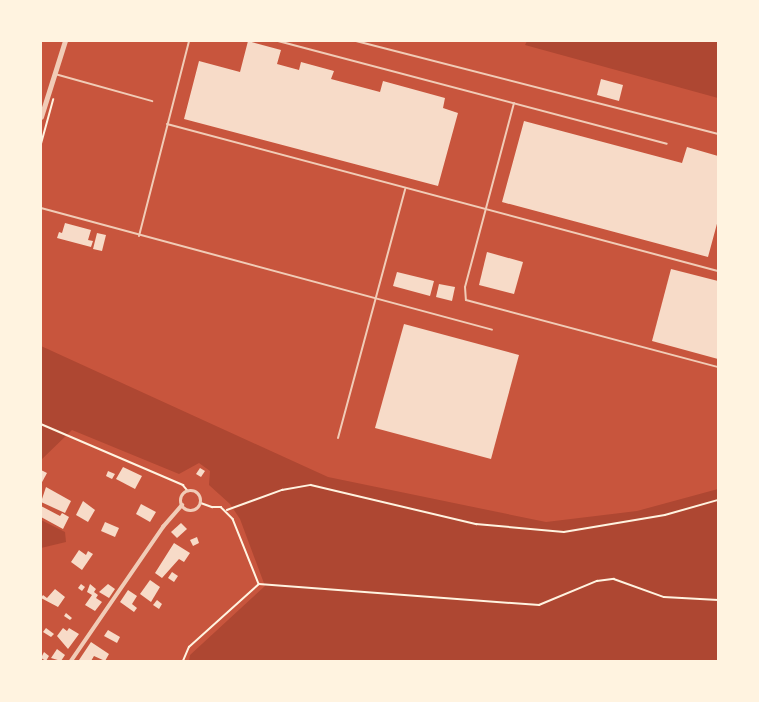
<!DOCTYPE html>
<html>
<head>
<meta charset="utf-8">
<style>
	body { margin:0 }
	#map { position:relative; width:759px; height:702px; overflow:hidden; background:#c8553d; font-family:Inter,sans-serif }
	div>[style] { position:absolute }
	.green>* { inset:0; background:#ae4732 }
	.building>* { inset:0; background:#f7dbc8 }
	.path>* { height:1.5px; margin:-0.75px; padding:0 0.75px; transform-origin:0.75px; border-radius:0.75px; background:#fff3e0 }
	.service>* { height:2px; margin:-1px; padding:0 1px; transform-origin:1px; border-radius:1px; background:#f1ccb7 }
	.minor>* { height:3.5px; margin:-1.75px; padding:0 1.75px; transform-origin:1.75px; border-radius:1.75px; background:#f1ccb7 }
	.minor>.ring { margin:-1.75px; padding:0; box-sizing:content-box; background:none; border:3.5px solid #f1ccb7; border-radius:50% }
	.tertiary>* { height:4.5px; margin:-2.25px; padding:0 2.25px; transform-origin:2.25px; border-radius:2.25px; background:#f1ccb7 }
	span { translate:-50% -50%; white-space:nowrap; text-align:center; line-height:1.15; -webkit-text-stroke:3.5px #fff3e0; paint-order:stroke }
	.frame { position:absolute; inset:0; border:42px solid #fff3e0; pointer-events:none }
</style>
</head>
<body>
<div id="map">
	<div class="green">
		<i style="clip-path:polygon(527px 41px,718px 41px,718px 98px,525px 45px)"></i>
		<i style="clip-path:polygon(41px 346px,328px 477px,546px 522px,637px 511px,718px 489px,718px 661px,189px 661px,190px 655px,265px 586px,240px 519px,230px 504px,209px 485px,210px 471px,199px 463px,179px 474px,72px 430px,41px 460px)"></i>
		<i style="clip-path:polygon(41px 520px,65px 532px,66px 542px,41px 548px)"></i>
	</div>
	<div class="building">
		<i style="clip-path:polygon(248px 41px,281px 50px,277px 64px,299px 70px,301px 62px,334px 71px,331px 79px,380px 92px,383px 81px,445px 98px,443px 108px,458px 113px,438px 186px,184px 119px,199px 61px,240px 72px)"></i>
		<i style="clip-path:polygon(601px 79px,623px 85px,619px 101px,597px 95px)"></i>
		<i style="clip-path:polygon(524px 121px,682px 163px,687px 147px,718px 156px,718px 220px,708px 257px,502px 202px)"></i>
		<i style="clip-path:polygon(65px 223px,91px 230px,88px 240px,93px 241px,91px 247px,57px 238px,59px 232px,62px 233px)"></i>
		<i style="clip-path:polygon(97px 233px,106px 235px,102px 251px,93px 249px)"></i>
		<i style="clip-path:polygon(487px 252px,523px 262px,514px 294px,479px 285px)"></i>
		<i style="clip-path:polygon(671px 269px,718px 281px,718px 359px,652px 341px)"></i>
		<i style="clip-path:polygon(397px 272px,434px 281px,430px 296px,393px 286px)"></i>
		<i style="clip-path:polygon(439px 284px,455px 287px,452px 301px,436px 297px)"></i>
		<i style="clip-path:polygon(404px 324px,519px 355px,491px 459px,375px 428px)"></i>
		<i style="clip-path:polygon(123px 467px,142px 476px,135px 489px,116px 479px)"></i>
		<i style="clip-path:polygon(200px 468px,205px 471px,201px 477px,196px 474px)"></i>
		<i style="clip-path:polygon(41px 470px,47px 473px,41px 484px)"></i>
		<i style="clip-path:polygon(108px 471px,115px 474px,112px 479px,106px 476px)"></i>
		<i style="clip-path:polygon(46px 487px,71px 501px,65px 513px,41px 502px)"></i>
		<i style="clip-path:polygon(83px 501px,95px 510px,88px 522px,76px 515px)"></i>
		<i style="clip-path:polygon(141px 504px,156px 512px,150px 522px,136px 514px)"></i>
		<i style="clip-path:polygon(41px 506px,60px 516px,62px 513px,69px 517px,63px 529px,41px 517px)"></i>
		<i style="clip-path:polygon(105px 522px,119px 528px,115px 537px,101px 531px)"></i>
		<i style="clip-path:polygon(181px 523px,187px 529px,177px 538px,171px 532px)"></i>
		<i style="clip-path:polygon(197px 537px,199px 543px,193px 546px,190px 540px)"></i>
		<i style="clip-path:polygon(174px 543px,190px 553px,184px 562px,179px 559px,162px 578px,155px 573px)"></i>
		<i style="clip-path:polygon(79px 550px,86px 555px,88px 551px,93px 554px,82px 570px,71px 562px)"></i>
		<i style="clip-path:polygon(172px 572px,178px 576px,174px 582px,168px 578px)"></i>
		<i style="clip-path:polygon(150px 580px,160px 587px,151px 602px,140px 594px)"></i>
		<i style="clip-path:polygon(81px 584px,85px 587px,82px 591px,78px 588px)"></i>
		<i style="clip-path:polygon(90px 584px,96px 589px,94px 592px,98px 595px,96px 598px,102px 602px,95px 611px,85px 605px,92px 595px,87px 592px)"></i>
		<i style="clip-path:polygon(108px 584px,115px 589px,109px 598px,99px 592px)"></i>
		<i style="clip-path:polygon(55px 589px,65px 597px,58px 607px,41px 598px,43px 595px,47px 598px)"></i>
		<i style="clip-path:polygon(128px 590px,137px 596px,132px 604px,137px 608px,134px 612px,120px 602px)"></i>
		<i style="clip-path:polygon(157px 600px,162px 604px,159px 609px,153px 605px)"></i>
		<i style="clip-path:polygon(66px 613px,72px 618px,70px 620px,64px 616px)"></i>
		<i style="clip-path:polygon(46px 628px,54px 634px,51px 637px,43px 632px)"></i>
		<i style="clip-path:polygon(63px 628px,67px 631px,69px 628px,79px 634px,68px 649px,57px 636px)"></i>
		<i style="clip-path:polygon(108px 630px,120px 637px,117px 643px,104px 636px)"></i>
		<i style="clip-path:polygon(91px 642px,109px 654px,105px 661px,94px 656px,91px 661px,79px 660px)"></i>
		<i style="clip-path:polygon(57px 649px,65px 655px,61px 661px,51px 658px)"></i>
		<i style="clip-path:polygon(44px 652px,49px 656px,46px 661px,41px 658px)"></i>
	</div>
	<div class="path">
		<i style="left:41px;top:144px;width:46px;rotate:-74.7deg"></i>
		<i style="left:41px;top:424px;width:155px;rotate:23.2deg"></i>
		<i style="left:183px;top:485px;width:8px;rotate:50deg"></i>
		<i style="left:201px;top:503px;width:12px;rotate:20deg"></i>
		<i style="left:212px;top:507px;width:9px"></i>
		<i style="left:221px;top:507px;width:17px;rotate:45deg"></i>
		<i style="left:233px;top:519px;width:70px;rotate:68.2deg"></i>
		<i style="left:259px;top:584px;width:281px;rotate:4.3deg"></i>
		<i style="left:539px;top:605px;width:63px;rotate:-22.5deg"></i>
		<i style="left:597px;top:581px;width:17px;rotate:-7deg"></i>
		<i style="left:614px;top:579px;width:53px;rotate:19.8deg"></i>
		<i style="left:664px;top:597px;width:54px;rotate:3.2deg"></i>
		<i style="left:227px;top:510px;width:59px;rotate:-20deg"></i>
		<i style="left:282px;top:490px;width:29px;rotate:-10deg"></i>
		<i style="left:311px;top:485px;width:170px;rotate:13.3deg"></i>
		<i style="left:476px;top:524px;width:88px;rotate:5.2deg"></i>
		<i style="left:564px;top:532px;width:102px;rotate:-9.6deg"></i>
		<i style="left:665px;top:515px;width:55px;rotate:-15.8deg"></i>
		<i style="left:183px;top:661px;width:15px;rotate:-67deg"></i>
		<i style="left:189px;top:647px;width:94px;rotate:-42deg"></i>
	</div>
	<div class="service">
		<i style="left:278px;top:41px;width:402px;rotate:14.8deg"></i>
		<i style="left:356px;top:41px;width:374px;rotate:14.4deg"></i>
		<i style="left:55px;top:74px;width:101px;rotate:15.6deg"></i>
		<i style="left:514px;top:103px;width:190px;rotate:104.9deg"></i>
		<i style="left:465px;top:287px;width:13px;rotate:86deg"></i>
		<i style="left:466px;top:300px;width:261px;rotate:14.9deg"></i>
		<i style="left:167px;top:124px;width:570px;rotate:14.94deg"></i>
		<i style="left:41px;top:208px;width:467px;rotate:15.1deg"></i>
		<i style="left:139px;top:236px;width:201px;rotate:-75.6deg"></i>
		<i style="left:338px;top:438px;width:258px;rotate:-74.9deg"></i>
	</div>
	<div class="minor">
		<i class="ring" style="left:181px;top:491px;width:16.5px;height:16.5px"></i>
		<i style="left:71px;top:661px;width:163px;rotate:-55.5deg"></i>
		<i style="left:163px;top:527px;width:29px;rotate:-49deg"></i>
	</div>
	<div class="tertiary">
		<i style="left:41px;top:117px;width:80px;rotate:-72.5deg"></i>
	</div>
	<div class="frame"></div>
</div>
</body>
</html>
